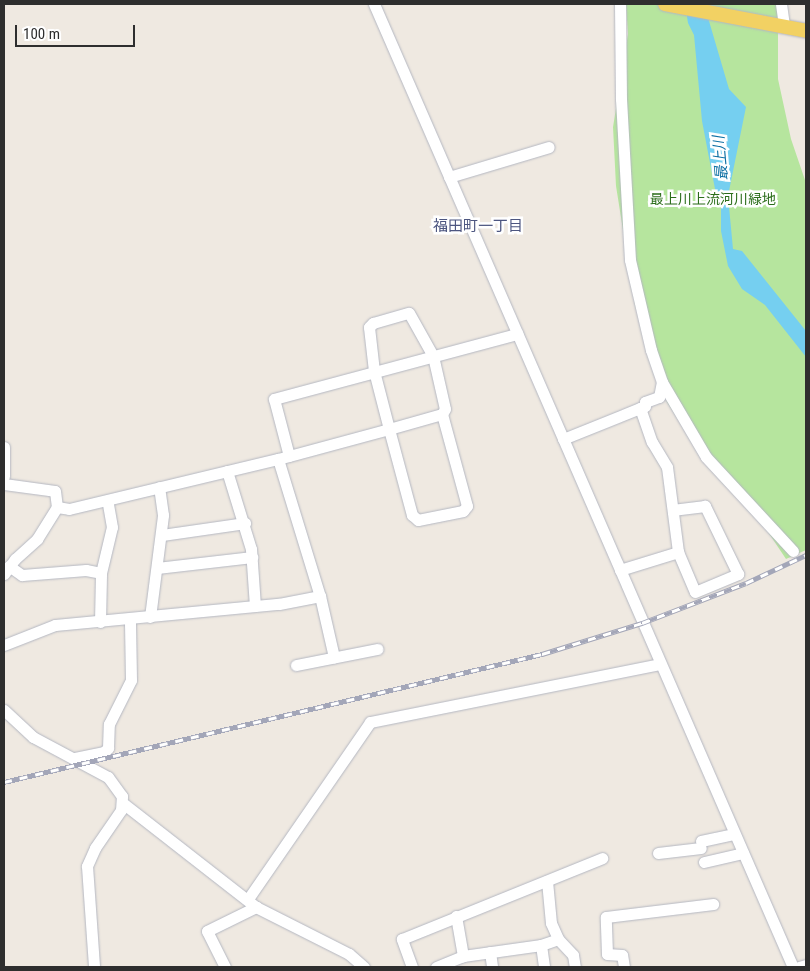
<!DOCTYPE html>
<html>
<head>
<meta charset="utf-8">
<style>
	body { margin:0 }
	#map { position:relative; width:810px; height:971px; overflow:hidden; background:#efe9e1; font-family:"Roboto Condensed","Noto Sans JP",sans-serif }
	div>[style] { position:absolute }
	.green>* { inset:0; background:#b6e59e }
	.water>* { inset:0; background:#75cff0 }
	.roads { filter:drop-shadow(0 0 1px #b4b7c1) drop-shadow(0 0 1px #b4b7c1) }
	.minor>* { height:11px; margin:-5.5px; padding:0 5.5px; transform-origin:5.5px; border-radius:5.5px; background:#fff }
	.major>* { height:14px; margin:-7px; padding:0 7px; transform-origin:7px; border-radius:7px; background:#f2d163 }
	.rail>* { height:4.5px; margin-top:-2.25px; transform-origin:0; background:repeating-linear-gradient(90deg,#fff 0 8px,#a3a6b8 0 16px); box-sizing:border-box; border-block:1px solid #a3a6b8 }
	span { translate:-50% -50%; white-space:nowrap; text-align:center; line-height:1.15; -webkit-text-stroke:5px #fff; paint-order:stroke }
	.park-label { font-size:14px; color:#2c6e1b }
	.water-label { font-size:15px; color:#0d6fa3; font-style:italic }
	.neighbourhood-label { font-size:15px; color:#4d5680 }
	.frame { position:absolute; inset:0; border:5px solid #2e2e2e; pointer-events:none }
	.scale { position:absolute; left:15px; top:25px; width:120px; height:22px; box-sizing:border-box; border:2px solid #2e2e2e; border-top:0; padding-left:6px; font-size:15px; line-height:18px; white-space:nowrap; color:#2e2e2e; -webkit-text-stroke:4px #fff; paint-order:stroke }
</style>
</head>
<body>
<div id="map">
	<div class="green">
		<i style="clip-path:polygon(626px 4px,778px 4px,778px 79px,791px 139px,806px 183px,806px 550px,786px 559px,758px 517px,703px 458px,667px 402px,635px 305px,616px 186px,613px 127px,628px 34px)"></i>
	</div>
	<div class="water">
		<i style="clip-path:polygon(685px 4px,704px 4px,729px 89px,746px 107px,728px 196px,733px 249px,742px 251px,806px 331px,806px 357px,765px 305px,742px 289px,728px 266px,721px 231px,721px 197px,715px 189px,702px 121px,694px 35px,688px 23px)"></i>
	</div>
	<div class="roads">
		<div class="minor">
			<i style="left:374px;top:4px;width:1050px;rotate:66.49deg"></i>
			<i style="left:620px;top:4px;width:95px;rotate:89.4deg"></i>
			<i style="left:621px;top:99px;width:161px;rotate:86.8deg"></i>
			<i style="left:630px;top:260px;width:92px;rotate:76.9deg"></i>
			<i style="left:651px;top:350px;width:34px;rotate:71deg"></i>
			<i style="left:662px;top:382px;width:87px;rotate:59.6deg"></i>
			<i style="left:706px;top:457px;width:128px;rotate:47.2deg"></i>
			<i style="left:781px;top:4px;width:22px;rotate:82deg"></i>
			<i style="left:449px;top:177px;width:104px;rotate:-16.7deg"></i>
			<i style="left:640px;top:408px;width:36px;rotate:71deg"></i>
			<i style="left:652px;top:442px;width:29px;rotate:59deg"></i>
			<i style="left:667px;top:467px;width:86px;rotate:82.6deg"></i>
			<i style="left:563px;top:439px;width:88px;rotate:-21.9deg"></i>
			<i style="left:645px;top:406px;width:4px;rotate:-90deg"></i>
			<i style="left:645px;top:402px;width:15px;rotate:-20deg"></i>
			<i style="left:659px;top:397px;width:15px;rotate:-79deg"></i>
			<i style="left:4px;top:447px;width:29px;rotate:90deg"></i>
			<i style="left:289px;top:456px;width:59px;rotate:-104.7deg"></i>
			<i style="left:274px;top:399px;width:252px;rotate:-15deg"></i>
			<i style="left:278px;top:459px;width:143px;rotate:73deg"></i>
			<i style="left:320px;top:596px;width:63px;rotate:77.1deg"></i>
			<i style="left:227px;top:471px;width:82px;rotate:72.9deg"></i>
			<i style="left:251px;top:549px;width:57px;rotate:86deg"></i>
			<i style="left:4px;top:484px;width:51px;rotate:7.8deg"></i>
			<i style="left:55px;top:491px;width:16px;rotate:83deg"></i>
			<i style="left:162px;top:535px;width:84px;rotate:-8.2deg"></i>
			<i style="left:9px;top:566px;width:16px;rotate:35deg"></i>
			<i style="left:22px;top:575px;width:64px;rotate:-4.5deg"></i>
			<i style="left:86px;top:570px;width:15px;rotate:11deg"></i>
			<i style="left:157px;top:568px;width:96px;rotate:-6.6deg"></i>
			<i style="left:620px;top:570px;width:61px;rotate:-17.2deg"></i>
			<i style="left:678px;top:552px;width:43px;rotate:67deg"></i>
			<i style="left:695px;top:592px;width:47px;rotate:-22.7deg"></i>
			<i style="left:738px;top:574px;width:76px;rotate:-115.9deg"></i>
			<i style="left:705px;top:506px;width:31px;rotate:173deg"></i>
			<i style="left:4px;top:574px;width:19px;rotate:-54deg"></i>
			<i style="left:15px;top:559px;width:30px;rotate:-42deg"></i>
			<i style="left:37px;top:539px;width:38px;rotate:-58deg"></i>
			<i style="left:57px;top:507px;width:12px;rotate:9deg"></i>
			<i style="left:69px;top:509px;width:215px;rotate:-13.5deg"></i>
			<i style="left:278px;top:459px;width:115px;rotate:-15.1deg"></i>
			<i style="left:389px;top:429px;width:60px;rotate:-104.5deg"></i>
			<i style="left:374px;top:371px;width:44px;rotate:-96.5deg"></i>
			<i style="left:369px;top:327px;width:6px;rotate:-45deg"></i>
			<i style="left:373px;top:323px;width:37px;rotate:-16deg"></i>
			<i style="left:409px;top:313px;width:49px;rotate:60.8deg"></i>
			<i style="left:433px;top:356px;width:54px;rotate:77.2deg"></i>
			<i style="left:445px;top:409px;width:6px;rotate:121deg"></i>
			<i style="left:442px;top:414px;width:95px;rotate:74.8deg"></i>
			<i style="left:467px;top:506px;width:6px;rotate:129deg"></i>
			<i style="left:463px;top:511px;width:46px;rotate:168.7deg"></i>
			<i style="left:418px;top:520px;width:8px;rotate:-140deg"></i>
			<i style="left:412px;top:515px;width:89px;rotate:-105deg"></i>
			<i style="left:389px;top:429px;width:55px;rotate:-15.8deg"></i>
			<i style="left:150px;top:617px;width:103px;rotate:-82.7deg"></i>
			<i style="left:163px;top:515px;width:28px;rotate:-98deg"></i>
			<i style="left:100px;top:622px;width:49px;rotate:-88.8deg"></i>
			<i style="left:101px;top:573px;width:47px;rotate:-76.6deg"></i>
			<i style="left:112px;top:527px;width:27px;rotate:-100deg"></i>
			<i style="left:4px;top:645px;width:55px;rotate:-21.4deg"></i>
			<i style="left:55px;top:625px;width:225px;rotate:-5.4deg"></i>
			<i style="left:279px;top:604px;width:42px;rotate:-11deg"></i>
			<i style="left:296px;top:665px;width:83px;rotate:-11.2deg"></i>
			<i style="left:4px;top:710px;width:40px;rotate:43deg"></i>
			<i style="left:33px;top:737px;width:85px;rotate:28.1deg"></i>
			<i style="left:108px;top:777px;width:24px;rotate:54deg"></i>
			<i style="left:122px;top:796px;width:14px;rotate:94deg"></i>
			<i style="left:121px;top:810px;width:46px;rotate:124.4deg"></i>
			<i style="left:95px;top:848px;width:20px;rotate:114deg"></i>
			<i style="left:87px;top:866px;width:101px;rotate:86deg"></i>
			<i style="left:75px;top:758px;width:30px;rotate:-12deg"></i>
			<i style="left:104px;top:752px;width:6px;rotate:-45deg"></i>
			<i style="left:108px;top:748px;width:24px;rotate:-88deg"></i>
			<i style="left:109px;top:724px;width:49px;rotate:-63.4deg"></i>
			<i style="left:131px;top:680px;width:60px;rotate:-91deg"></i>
			<i style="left:124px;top:804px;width:167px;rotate:38deg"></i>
			<i style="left:256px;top:907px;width:104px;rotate:26.8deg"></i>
			<i style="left:349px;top:954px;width:20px;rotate:41deg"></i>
			<i style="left:701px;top:841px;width:34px;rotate:-12deg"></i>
			<i style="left:658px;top:853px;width:43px;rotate:-6.6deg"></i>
			<i style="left:704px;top:862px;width:40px;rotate:-13deg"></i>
			<i style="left:547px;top:881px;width:42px;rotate:84.6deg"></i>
			<i style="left:551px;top:923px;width:17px;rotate:66deg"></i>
			<i style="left:248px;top:899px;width:215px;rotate:-55.4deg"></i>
			<i style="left:370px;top:722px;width:296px;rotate:-11.3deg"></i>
			<i style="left:456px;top:916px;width:41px;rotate:80.1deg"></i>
			<i style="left:541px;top:945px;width:22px;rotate:82deg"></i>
			<i style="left:490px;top:952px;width:15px;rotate:82deg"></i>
			<i style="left:225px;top:967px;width:40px;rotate:-116.6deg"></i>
			<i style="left:207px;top:931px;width:55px;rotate:-26.1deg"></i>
			<i style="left:412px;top:967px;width:30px;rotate:-110deg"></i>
			<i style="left:402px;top:939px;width:216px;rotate:-22deg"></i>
			<i style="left:436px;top:967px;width:29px;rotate:-22deg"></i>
			<i style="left:463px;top:956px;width:79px;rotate:-8deg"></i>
			<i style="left:541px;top:945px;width:18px;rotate:-19deg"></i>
			<i style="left:558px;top:939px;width:22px;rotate:47deg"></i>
			<i style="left:573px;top:955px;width:12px;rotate:81deg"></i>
			<i style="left:624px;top:967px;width:12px;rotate:-99deg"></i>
			<i style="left:622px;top:955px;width:15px;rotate:-176deg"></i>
			<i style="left:607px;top:954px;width:37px;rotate:-92deg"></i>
			<i style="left:606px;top:917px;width:108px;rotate:-6.9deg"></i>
			<i style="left:799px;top:967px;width:7px;rotate:-16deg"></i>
		</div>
		<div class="major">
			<i style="left:665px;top:4px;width:144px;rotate:10.8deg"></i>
		</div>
	</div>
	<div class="rail">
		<i style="left:4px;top:782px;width:553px;rotate:-13.38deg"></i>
		<i style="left:542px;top:654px;width:105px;rotate:-17.2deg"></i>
		<i style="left:642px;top:623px;width:111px;rotate:-21deg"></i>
		<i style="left:746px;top:583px;width:66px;rotate:-25deg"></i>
	</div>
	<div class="park-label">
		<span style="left:713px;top:199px">最上川上流河川緑地</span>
	</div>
	<div class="water-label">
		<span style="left:721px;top:158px;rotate:-95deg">最上川</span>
	</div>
	<div class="neighbourhood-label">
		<span style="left:478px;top:227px">福田町一丁目</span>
	</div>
	<div class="frame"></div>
	<div class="scale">100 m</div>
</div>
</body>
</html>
